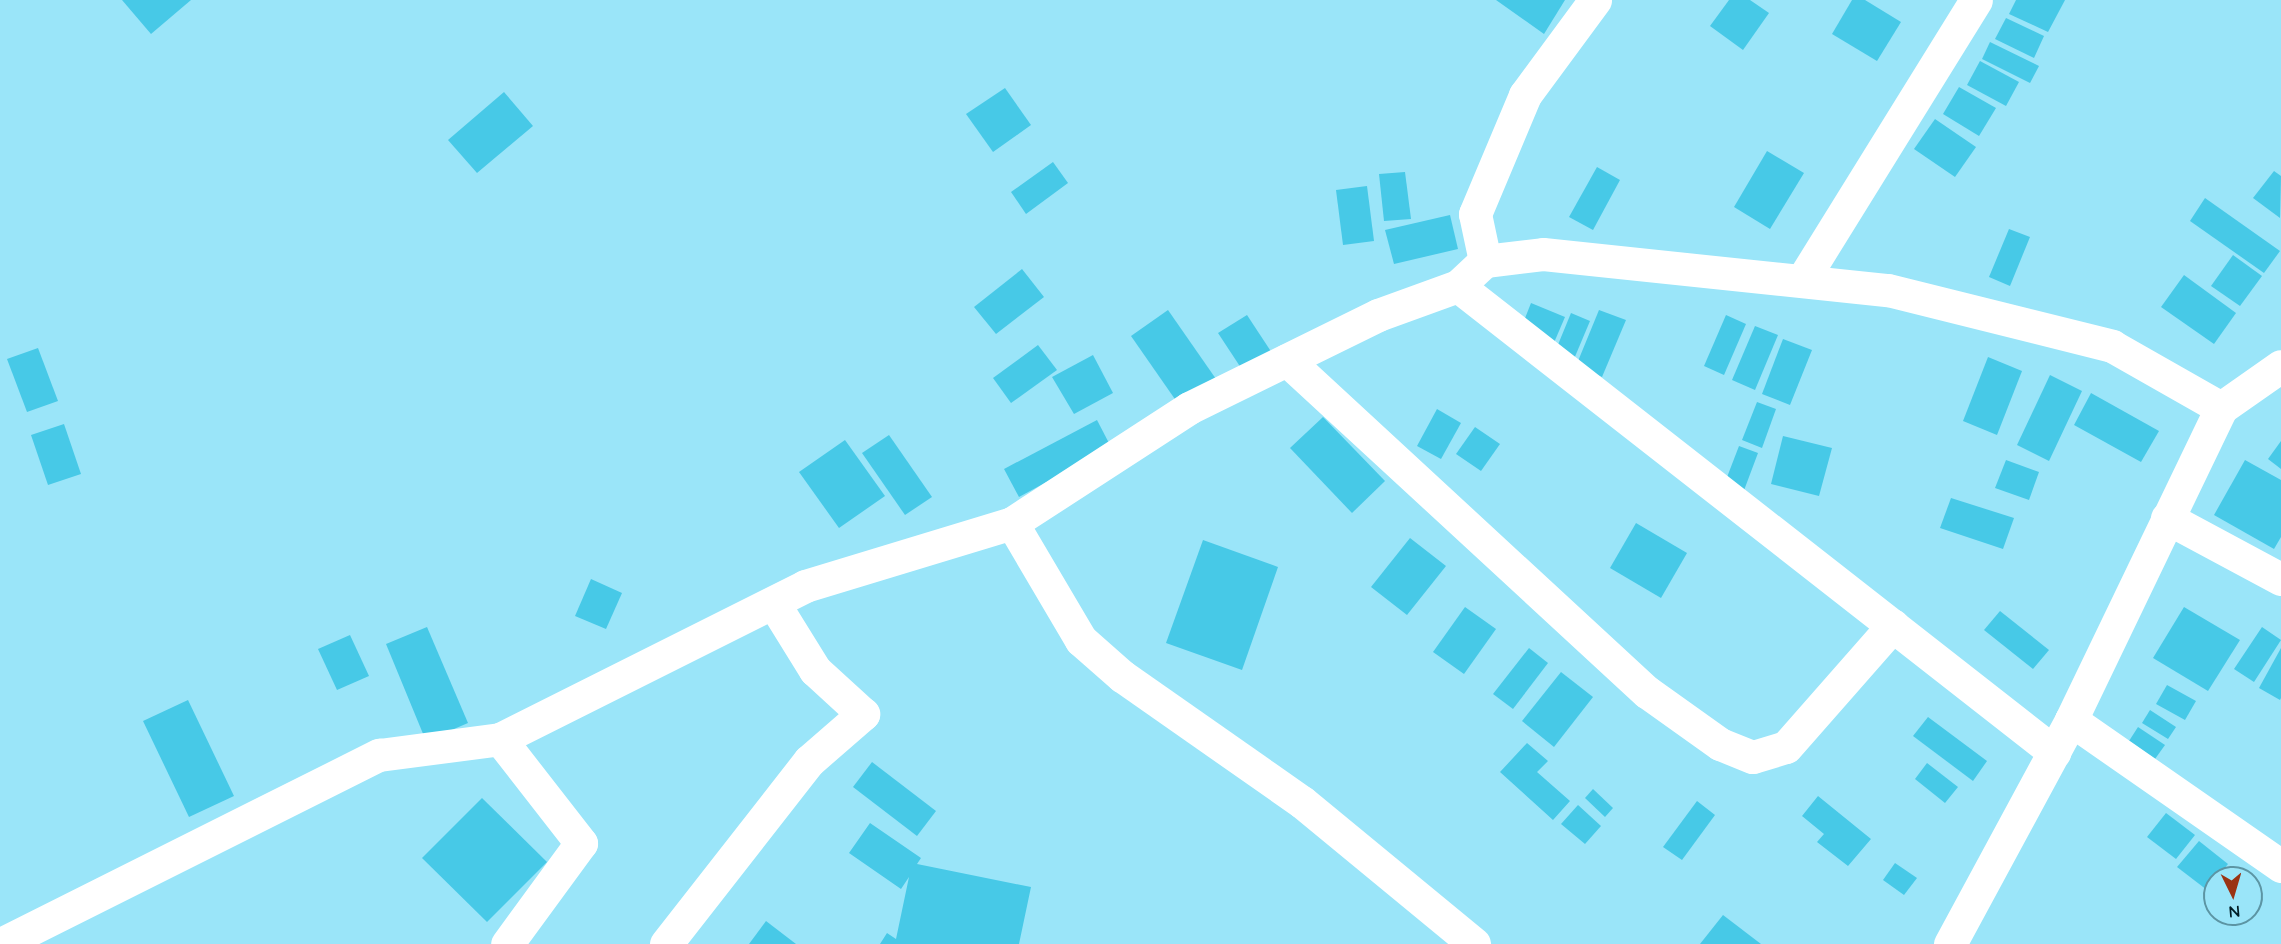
<!DOCTYPE html>
<html>
<head>
<meta charset="utf-8">
<style>
	body { margin:0 }
	#map { position:relative; width:2281px; height:944px; overflow:hidden; background:#9ae5f9; font-family:Quicksand,sans-serif }
	div>[style] { position:absolute }
	.building>* { inset:0; background:#47c9e7 }
	.minor>* { height:33px; margin:-16.5px; padding:0 16.5px; transform-origin:16.5px; border-radius:16.5px; background:#fff }
	span { translate:-50% -50%; white-space:nowrap; text-align:center; line-height:1.15; -webkit-text-stroke:6px #9ae5f9; paint-order:stroke }
	.north { position:absolute; left:2203px; top:866px; width:60px; height:60px; box-sizing:border-box; background:#9ae5f9; border:2px solid #5c95a4; border-radius:50%; rotate:175deg; font-size:16px; font-weight:700; line-height:24px; text-align:center; color:#001d25 }
	.north::after { content:''; display:block; margin:auto; width:21px; height:27px; background:#9a3313; clip-path:polygon(50% 0,100% 100%,50% 72%,0 100%) }
</style>
</head>
<body>
<div id="map">
	<div class="building">
		<i style="clip-path:polygon(122px 0,191px 0,151px 34px)"></i>
		<i style="clip-path:polygon(1496px 0,1565px 0,1544px 34px)"></i>
		<i style="clip-path:polygon(1729px 0,1750px 0,1769px 13px,1743px 50px,1710px 26px)"></i>
		<i style="clip-path:polygon(1852px 0,1865px 0,1901px 22px,1877px 61px,1832px 34px)"></i>
		<i style="clip-path:polygon(2016px 0,2065px 0,2048px 32px,2009px 14px)"></i>
		<i style="clip-path:polygon(2006px 18px,2044px 36px,2034px 58px,1995px 39px)"></i>
		<i style="clip-path:polygon(1990px 42px,2039px 66px,2030px 83px,1982px 59px)"></i>
		<i style="clip-path:polygon(1980px 61px,2019px 82px,2006px 106px,1967px 85px)"></i>
		<i style="clip-path:polygon(1959px 87px,1996px 108px,1979px 136px,1943px 114px)"></i>
		<i style="clip-path:polygon(1005px 88px,1031px 125px,993px 152px,966px 114px)"></i>
		<i style="clip-path:polygon(504px 92px,533px 126px,477px 173px,448px 140px)"></i>
		<i style="clip-path:polygon(1935px 119px,1976px 147px,1955px 177px,1914px 149px)"></i>
		<i style="clip-path:polygon(1767px 151px,1804px 173px,1770px 229px,1734px 207px)"></i>
		<i style="clip-path:polygon(1053px 162px,1068px 183px,1026px 214px,1011px 192px)"></i>
		<i style="clip-path:polygon(1597px 167px,1620px 180px,1593px 230px,1569px 217px)"></i>
		<i style="clip-path:polygon(2274px 171px,2281px 176px,2280px 218px,2253px 198px)"></i>
		<i style="clip-path:polygon(1405px 172px,1411px 219px,1384px 221px,1379px 174px)"></i>
		<i style="clip-path:polygon(1367px 186px,1374px 241px,1343px 245px,1336px 190px)"></i>
		<i style="clip-path:polygon(2205px 198px,2280px 251px,2264px 273px,2190px 221px)"></i>
		<i style="clip-path:polygon(1450px 215px,1458px 249px,1394px 264px,1385px 230px)"></i>
		<i style="clip-path:polygon(2009px 229px,2030px 237px,2010px 286px,1989px 277px)"></i>
		<i style="clip-path:polygon(2233px 255px,2262px 276px,2240px 306px,2211px 286px)"></i>
		<i style="clip-path:polygon(1022px 269px,1044px 297px,996px 334px,974px 307px)"></i>
		<i style="clip-path:polygon(2184px 275px,2236px 313px,2214px 344px,2161px 307px)"></i>
		<i style="clip-path:polygon(1531px 303px,1565px 317px,1553px 345px,1520px 331px)"></i>
		<i style="clip-path:polygon(1168px 310px,1216px 379px,1179px 405px,1131px 336px)"></i>
		<i style="clip-path:polygon(1599px 310px,1626px 320px,1602px 377px,1576px 366px)"></i>
		<i style="clip-path:polygon(1571px 313px,1590px 321px,1574px 359px,1555px 352px)"></i>
		<i style="clip-path:polygon(1247px 315px,1272px 353px,1243px 371px,1218px 333px)"></i>
		<i style="clip-path:polygon(1726px 315px,1746px 324px,1724px 375px,1704px 366px)"></i>
		<i style="clip-path:polygon(1755px 326px,1778px 335px,1755px 390px,1732px 380px)"></i>
		<i style="clip-path:polygon(1783px 339px,1812px 350px,1790px 405px,1762px 394px)"></i>
		<i style="clip-path:polygon(1038px 345px,1057px 370px,1011px 403px,993px 378px)"></i>
		<i style="clip-path:polygon(38px 348px,58px 401px,27px 412px,7px 359px)"></i>
		<i style="clip-path:polygon(1093px 355px,1113px 393px,1074px 414px,1052px 377px)"></i>
		<i style="clip-path:polygon(1988px 357px,2022px 371px,1997px 435px,1963px 421px)"></i>
		<i style="clip-path:polygon(2050px 375px,2082px 391px,2049px 461px,2017px 445px)"></i>
		<i style="clip-path:polygon(2091px 393px,2159px 431px,2141px 462px,2074px 425px)"></i>
		<i style="clip-path:polygon(1757px 402px,1776px 409px,1762px 448px,1742px 440px)"></i>
		<i style="clip-path:polygon(1437px 409px,1461px 423px,1441px 459px,1417px 446px)"></i>
		<i style="clip-path:polygon(1323px 417px,1385px 481px,1352px 513px,1290px 448px)"></i>
		<i style="clip-path:polygon(1097px 420px,1111px 447px,1019px 497px,1004px 469px)"></i>
		<i style="clip-path:polygon(64px 424px,81px 474px,48px 485px,31px 435px)"></i>
		<i style="clip-path:polygon(1475px 427px,1500px 444px,1481px 471px,1456px 454px)"></i>
		<i style="clip-path:polygon(889px 435px,932px 497px,905px 515px,862px 453px)"></i>
		<i style="clip-path:polygon(1783px 436px,1832px 448px,1819px 496px,1771px 484px)"></i>
		<i style="clip-path:polygon(845px 440px,885px 496px,839px 528px,799px 472px)"></i>
		<i style="clip-path:polygon(2281px 441px,2281px 469px,2268px 459px)"></i>
		<i style="clip-path:polygon(1739px 446px,1758px 453px,1743px 493px,1724px 485px)"></i>
		<i style="clip-path:polygon(2006px 460px,2039px 472px,2029px 500px,1995px 488px)"></i>
		<i style="clip-path:polygon(2245px 460px,2281px 480px,2281px 537px,2274px 549px,2214px 515px)"></i>
		<i style="clip-path:polygon(1951px 498px,2014px 518px,2003px 549px,1940px 528px)"></i>
		<i style="clip-path:polygon(1636px 523px,1687px 553px,1661px 598px,1610px 568px)"></i>
		<i style="clip-path:polygon(1410px 538px,1446px 566px,1407px 615px,1371px 587px)"></i>
		<i style="clip-path:polygon(1203px 540px,1278px 567px,1242px 670px,1166px 643px)"></i>
		<i style="clip-path:polygon(591px 579px,622px 593px,606px 629px,575px 616px)"></i>
		<i style="clip-path:polygon(1465px 607px,1496px 629px,1464px 674px,1433px 652px)"></i>
		<i style="clip-path:polygon(2184px 607px,2240px 640px,2208px 691px,2153px 658px)"></i>
		<i style="clip-path:polygon(2000px 611px,2049px 650px,2033px 669px,1984px 630px)"></i>
		<i style="clip-path:polygon(427px 627px,468px 723px,426px 741px,386px 644px)"></i>
		<i style="clip-path:polygon(2262px 627px,2281px 640px,2254px 682px,2234px 669px)"></i>
		<i style="clip-path:polygon(350px 635px,369px 676px,337px 690px,318px 649px)"></i>
		<i style="clip-path:polygon(1529px 648px,1548px 663px,1513px 709px,1493px 694px)"></i>
		<i style="clip-path:polygon(2281px 648px,2281px 698px,2280px 700px,2259px 688px)"></i>
		<i style="clip-path:polygon(1561px 672px,1593px 697px,1554px 747px,1522px 721px)"></i>
		<i style="clip-path:polygon(2167px 685px,2196px 701px,2185px 720px,2156px 704px)"></i>
		<i style="clip-path:polygon(188px 700px,234px 796px,189px 817px,143px 721px)"></i>
		<i style="clip-path:polygon(2150px 710px,2176px 727px,2168px 739px,2142px 723px)"></i>
		<i style="clip-path:polygon(1928px 717px,1987px 761px,1973px 781px,1913px 736px)"></i>
		<i style="clip-path:polygon(2138px 727px,2165px 745px,2155px 759px,2129px 741px)"></i>
		<i style="clip-path:polygon(1527px 743px,1548px 761px,1537px 772px,1570px 801px,1553px 820px,1500px 772px)"></i>
		<i style="clip-path:polygon(872px 762px,936px 811px,917px 836px,853px 787px)"></i>
		<i style="clip-path:polygon(1927px 763px,1958px 787px,1945px 803px,1915px 779px)"></i>
		<i style="clip-path:polygon(1593px 789px,1613px 808px,1605px 817px,1585px 798px)"></i>
		<i style="clip-path:polygon(1818px 796px,1871px 839px,1848px 866px,1817px 842px,1824px 834px,1802px 816px)"></i>
		<i style="clip-path:polygon(482px 798px,547px 862px,487px 922px,422px 858px)"></i>
		<i style="clip-path:polygon(1697px 801px,1715px 815px,1682px 860px,1663px 847px)"></i>
		<i style="clip-path:polygon(1578px 805px,1601px 826px,1585px 844px,1561px 824px)"></i>
		<i style="clip-path:polygon(2166px 813px,2195px 835px,2176px 859px,2147px 837px)"></i>
		<i style="clip-path:polygon(870px 823px,921px 858px,917px 864px,1031px 887px,1019px 944px,880px 944px,887px 933px,896px 939px,909px 877px,901px 889px,849px 853px)"></i>
		<i style="clip-path:polygon(2199px 841px,2228px 864px,2207px 890px,2177px 867px)"></i>
		<i style="clip-path:polygon(1895px 863px,1917px 878px,1904px 895px,1883px 880px)"></i>
		<i style="clip-path:polygon(1723px 915px,1761px 944px,1700px 944px)"></i>
		<i style="clip-path:polygon(766px 921px,796px 944px,749px 944px)"></i>
	</div>
	<div class="minor">
		<i style="left:1485px;top:261px;width:48px;rotate:-102deg"></i>
		<i style="left:1475px;top:214px;width:129px;rotate:-67.2deg"></i>
		<i style="left:1525px;top:95px;width:118px;rotate:-53.6deg"></i>
		<i style="left:1803px;top:279px;width:328px;rotate:-58.2deg"></i>
		<i style="left:1458px;top:286px;width:757px;rotate:38.02deg"></i>
		<i style="left:1287px;top:360px;width:490px;rotate:42.7deg"></i>
		<i style="left:1647px;top:692px;width:90px;rotate:35.5deg"></i>
		<i style="left:1720px;top:744px;width:35px;rotate:22deg"></i>
		<i style="left:1753px;top:757px;width:34px;rotate:-17deg"></i>
		<i style="left:1786px;top:747px;width:162px;rotate:-48.7deg"></i>
		<i style="left:2167px;top:518px;width:129px;rotate:28.2deg"></i>
		<i style="left:1012px;top:523px;width:136px;rotate:59.5deg"></i>
		<i style="left:1081px;top:640px;width:55px;rotate:41.3deg"></i>
		<i style="left:1122px;top:676px;width:220px;rotate:35deg"></i>
		<i style="left:1302px;top:802px;width:223px;rotate:39.5deg"></i>
		<i style="left:2071px;top:720px;width:256px;rotate:34.8deg"></i>
		<i style="left:500px;top:739px;width:132px;rotate:52.1deg"></i>
		<i style="left:581px;top:843px;width:125px;rotate:126.2deg"></i>
		<i style="left:1px;top:944px;width:423px;rotate:-26.6deg"></i>
		<i style="left:379px;top:755px;width:122px;rotate:-7.5deg"></i>
		<i style="left:500px;top:739px;width:341px;rotate:-26.6deg"></i>
		<i style="left:805px;top:586px;width:216px;rotate:-16.9deg"></i>
		<i style="left:1012px;top:523px;width:211px;rotate:-33deg"></i>
		<i style="left:1189px;top:408px;width:211px;rotate:-26.2deg"></i>
		<i style="left:1378px;top:315px;width:85px;rotate:-19.9deg"></i>
		<i style="left:1458px;top:286px;width:37px;rotate:-43deg"></i>
		<i style="left:1485px;top:261px;width:58px;rotate:-6.9deg"></i>
		<i style="left:1543px;top:254px;width:347px;rotate:6deg"></i>
		<i style="left:1888px;top:290px;width:231px;rotate:14deg"></i>
		<i style="left:2112px;top:346px;width:125px;rotate:29.6deg"></i>
		<i style="left:666px;top:944px;width:232px;rotate:-52deg"></i>
		<i style="left:809px;top:761px;width:72px;rotate:-41deg"></i>
		<i style="left:863px;top:714px;width:65px;rotate:-137.5deg"></i>
		<i style="left:815px;top:670px;width:78px;rotate:-121.8deg"></i>
		<i style="left:1950px;top:944px;width:255px;rotate:-61.6deg"></i>
		<i style="left:2071px;top:720px;width:346px;rotate:-64.3deg"></i>
		<i style="left:2221px;top:408px;width:73px;rotate:-35deg"></i>
	</div>
	<div class="north">N</div>
</div>
</body>
</html>
